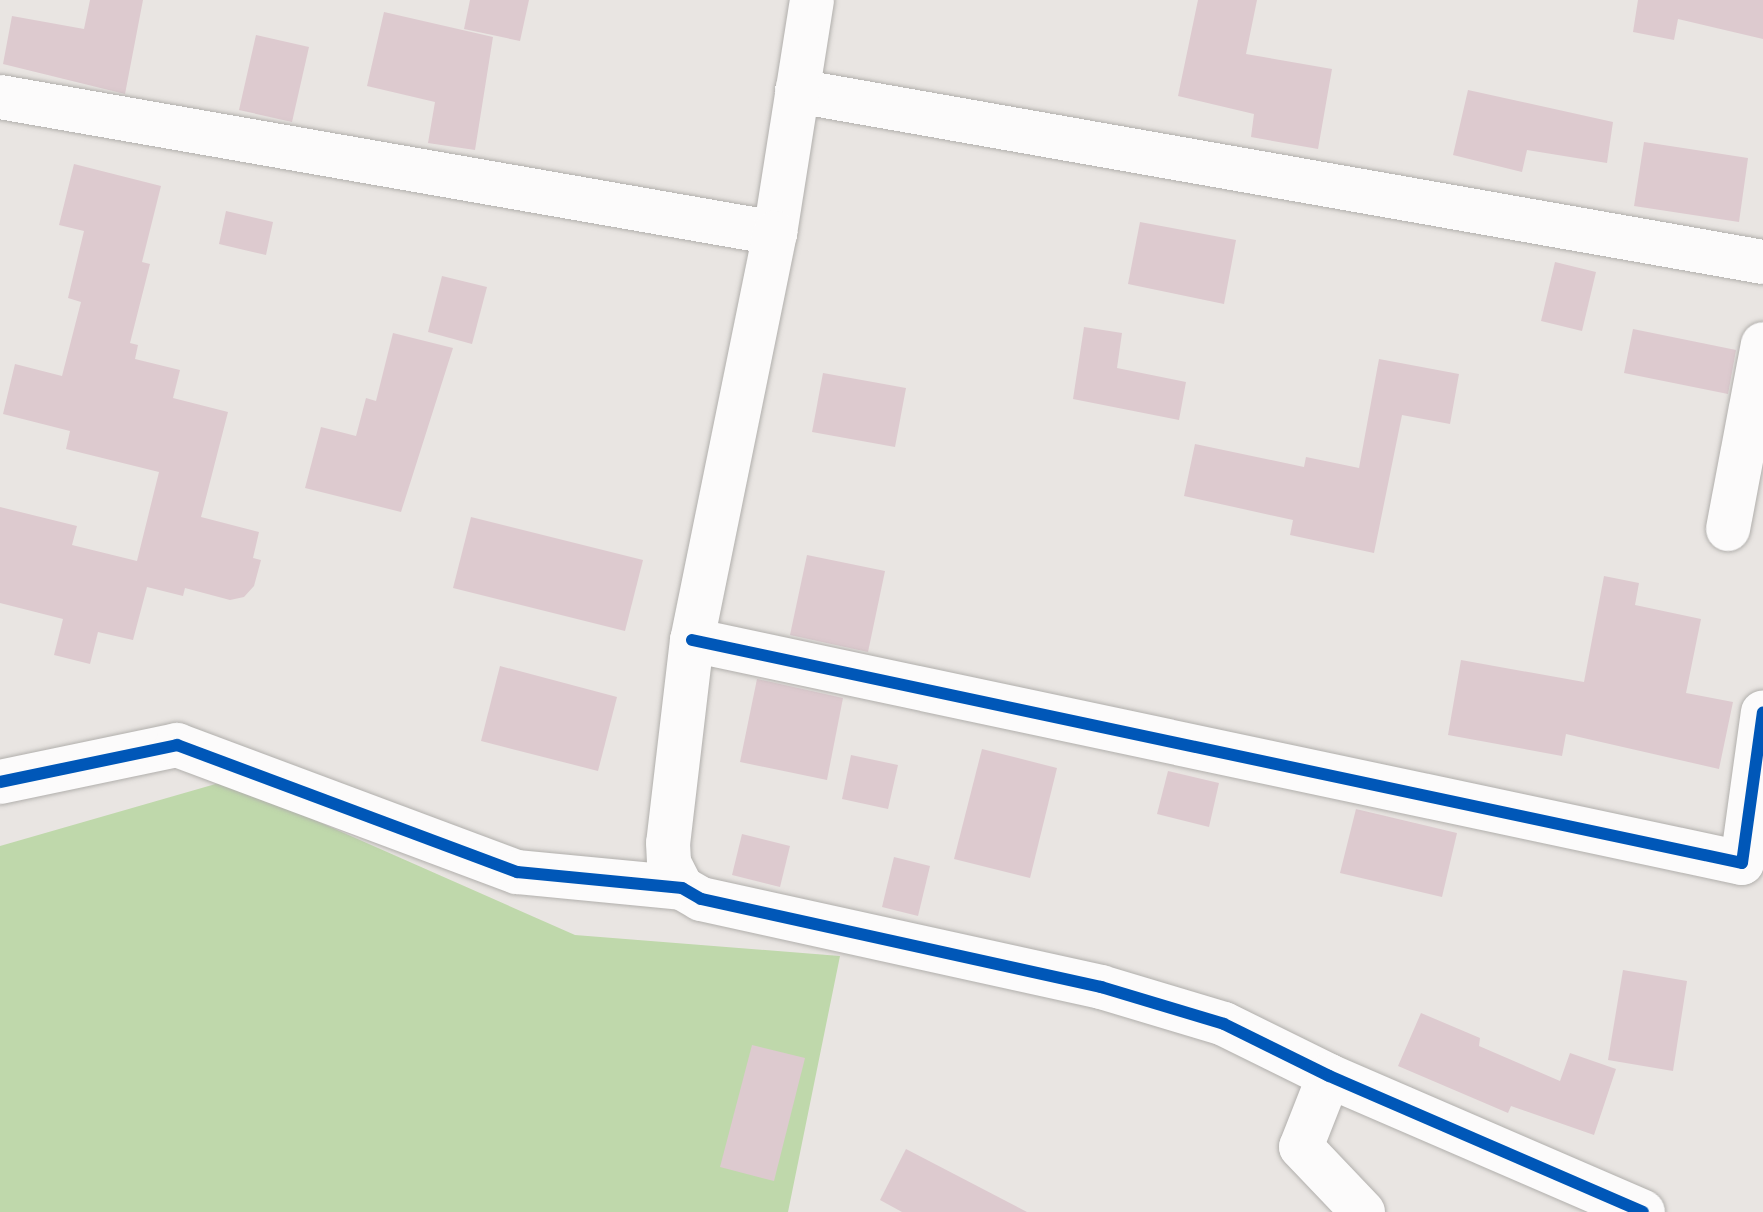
<!DOCTYPE html>
<html>
<head>
<meta charset="utf-8">
<style>
	body { margin:0 }
	#map { position:relative; width:1763px; height:1212px; overflow:hidden; background:#e9e5e2; font-family:Poppins,sans-serif }
	div>[style] { position:absolute }
	.green>* { inset:0; background:#bfd8ab }
	.building>* { inset:0; background:#ddcacf }
	.roads { filter:drop-shadow(0 0 2px #b1afac) drop-shadow(0 0 2px #b1afac) }
	.street>* { height:44px; margin:-22px; padding:0 22px; transform-origin:22px; border-radius:22px; background:#fcfbfb }
	.secondary>* { height:44px; margin:-22px; padding:0 22px; transform-origin:22px; border-radius:22px; background:#fcfbfb }
	.cycleway>* { height:12px; margin:-6px; padding:0 6px; transform-origin:6px; border-radius:6px; background:#0057b8 }
	span { translate:-50% -50%; white-space:nowrap; text-align:center; line-height:1.15; -webkit-text-stroke:6px #fff; paint-order:stroke }
</style>
</head>
<body>
<div id="map">
	<div class="green">
		<i style="clip-path:polygon(226px 781px,575px 935px,840px 956px,788px 1212px,0 1212px,0 846px)"></i>
	</div>
	<div class="building">
		<i style="clip-path:polygon(90px 0,143px 0,125px 94px,3px 64px,12px 16px,84px 29px)"></i>
		<i style="clip-path:polygon(470px 0,529px 0,520px 41px,464px 29px)"></i>
		<i style="clip-path:polygon(1198px 0,1257px 0,1246px 54px,1332px 69px,1318px 149px,1251px 137px,1254px 114px,1178px 96px)"></i>
		<i style="clip-path:polygon(1638px 0,1763px 0,1763px 39px,1678px 19px,1674px 40px,1633px 32px)"></i>
		<i style="clip-path:polygon(384px 12px,493px 37px,475px 150px,428px 143px,435px 102px,367px 86px)"></i>
		<i style="clip-path:polygon(256px 35px,309px 47px,292px 122px,239px 110px)"></i>
		<i style="clip-path:polygon(1468px 90px,1613px 122px,1607px 163px,1527px 150px,1522px 172px,1453px 155px)"></i>
		<i style="clip-path:polygon(1644px 142px,1748px 158px,1739px 222px,1634px 206px)"></i>
		<i style="clip-path:polygon(74px 164px,161px 186px,142px 262px,150px 264px,130px 343px,138px 345px,135px 359px,180px 370px,173px 398px,228px 412px,201px 517px,259px 532px,253px 558px,261px 560px,254px 586px,244px 597px,230px 600px,185px 588px,183px 596px,147px 587px,133px 640px,98px 632px,90px 664px,54px 655px,63px 619px,0 603px,0 507px,77px 526px,72px 545px,137px 561px,159px 472px,66px 449px,70px 431px,3px 414px,15px 364px,62px 376px,81px 302px,68px 298px,84px 231px,59px 225px)"></i>
		<i style="clip-path:polygon(226px 211px,273px 222px,266px 255px,219px 244px)"></i>
		<i style="clip-path:polygon(1140px 222px,1236px 240px,1224px 304px,1128px 284px)"></i>
		<i style="clip-path:polygon(1555px 262px,1596px 272px,1582px 331px,1541px 321px)"></i>
		<i style="clip-path:polygon(442px 276px,487px 287px,472px 344px,428px 332px)"></i>
		<i style="clip-path:polygon(1084px 327px,1122px 333px,1117px 368px,1186px 382px,1179px 420px,1073px 399px)"></i>
		<i style="clip-path:polygon(1633px 329px,1736px 350px,1728px 394px,1624px 373px)"></i>
		<i style="clip-path:polygon(393px 333px,453px 348px,401px 512px,305px 488px,321px 427px,356px 436px,366px 398px,376px 401px)"></i>
		<i style="clip-path:polygon(1379px 359px,1459px 374px,1450px 424px,1402px 415px,1374px 553px,1290px 535px,1293px 520px,1184px 496px,1195px 444px,1304px 467px,1306px 457px,1359px 468px)"></i>
		<i style="clip-path:polygon(823px 373px,906px 388px,895px 447px,812px 432px)"></i>
		<i style="clip-path:polygon(471px 517px,643px 560px,625px 631px,453px 588px)"></i>
		<i style="clip-path:polygon(807px 555px,885px 571px,868px 652px,790px 635px)"></i>
		<i style="clip-path:polygon(1604px 576px,1639px 583px,1635px 605px,1701px 619px,1686px 693px,1733px 702px,1719px 769px,1566px 734px,1562px 756px,1448px 735px,1461px 660px,1584px 682px)"></i>
		<i style="clip-path:polygon(500px 666px,617px 697px,598px 771px,481px 741px)"></i>
		<i style="clip-path:polygon(757px 679px,843px 698px,827px 780px,740px 762px)"></i>
		<i style="clip-path:polygon(982px 749px,1057px 768px,1030px 878px,954px 859px)"></i>
		<i style="clip-path:polygon(851px 755px,898px 765px,888px 809px,842px 799px)"></i>
		<i style="clip-path:polygon(1168px 771px,1219px 783px,1209px 827px,1157px 814px)"></i>
		<i style="clip-path:polygon(1356px 809px,1457px 833px,1442px 897px,1340px 873px)"></i>
		<i style="clip-path:polygon(742px 834px,790px 846px,780px 887px,732px 875px)"></i>
		<i style="clip-path:polygon(894px 857px,930px 866px,918px 916px,882px 907px)"></i>
		<i style="clip-path:polygon(1623px 970px,1687px 981px,1673px 1071px,1608px 1060px)"></i>
		<i style="clip-path:polygon(1421px 1013px,1480px 1038px,1479px 1046px,1560px 1081px,1570px 1053px,1616px 1069px,1594px 1135px,1511px 1106px,1508px 1113px,1398px 1066px)"></i>
		<i style="clip-path:polygon(752px 1045px,805px 1058px,774px 1181px,720px 1167px)"></i>
		<i style="clip-path:polygon(906px 1149px,1027px 1212px,902px 1212px,880px 1200px)"></i>
	</div>
	<div class="roads">
		<div class="street">
			<i style="left:797px;top:91px;width:981px;rotate:10.04deg"></i>
			<i style="left:0;top:97px;width:787px;rotate:9.95deg"></i>
			<i style="left:1728px;top:529px;width:188px;rotate:-79.3deg"></i>
			<i style="left:692px;top:640px;width:1073px;rotate:11.99deg"></i>
			<i style="left:1742px;top:863px;width:152px;rotate:-82.1deg"></i>
			<i style="left:0;top:782px;width:181px;rotate:-11.8deg"></i>
			<i style="left:177px;top:745px;width:363px;rotate:20.5deg"></i>
			<i style="left:517px;top:872px;width:166px;rotate:5.5deg"></i>
			<i style="left:1329px;top:1076px;width:76px;rotate:111.5deg"></i>
			<i style="left:1301px;top:1147px;width:90px;rotate:46.4deg"></i>
		</div>
		<div class="secondary">
			<i style="left:812px;top:0;width:236px;rotate:99deg"></i>
			<i style="left:775px;top:233px;width:415px;rotate:101.5deg"></i>
			<i style="left:692px;top:640px;width:204px;rotate:96.7deg"></i>
			<i style="left:668px;top:843px;width:20px;rotate:87deg"></i>
			<i style="left:669px;top:863px;width:28px;rotate:63deg"></i>
			<i style="left:682px;top:888px;width:22px;rotate:30deg"></i>
			<i style="left:701px;top:899px;width:410px;rotate:12.4deg"></i>
			<i style="left:1101px;top:987px;width:128px;rotate:16.7deg"></i>
			<i style="left:1224px;top:1024px;width:117px;rotate:26.3deg"></i>
			<i style="left:1329px;top:1076px;width:342px;rotate:23.4deg"></i>
		</div>
	</div>
	<div class="cycleway">
		<i style="left:692px;top:640px;width:1073px;rotate:11.99deg"></i>
		<i style="left:1742px;top:863px;width:152px;rotate:-82.1deg"></i>
		<i style="left:0;top:782px;width:181px;rotate:-11.8deg"></i>
		<i style="left:177px;top:745px;width:363px;rotate:20.5deg"></i>
		<i style="left:517px;top:872px;width:166px;rotate:5.5deg"></i>
		<i style="left:682px;top:888px;width:22px;rotate:30deg"></i>
		<i style="left:701px;top:899px;width:410px;rotate:12.4deg"></i>
		<i style="left:1101px;top:987px;width:128px;rotate:16.7deg"></i>
		<i style="left:1224px;top:1024px;width:117px;rotate:26.3deg"></i>
		<i style="left:1329px;top:1076px;width:342px;rotate:23.4deg"></i>
	</div>
</div>
</body>
</html>
